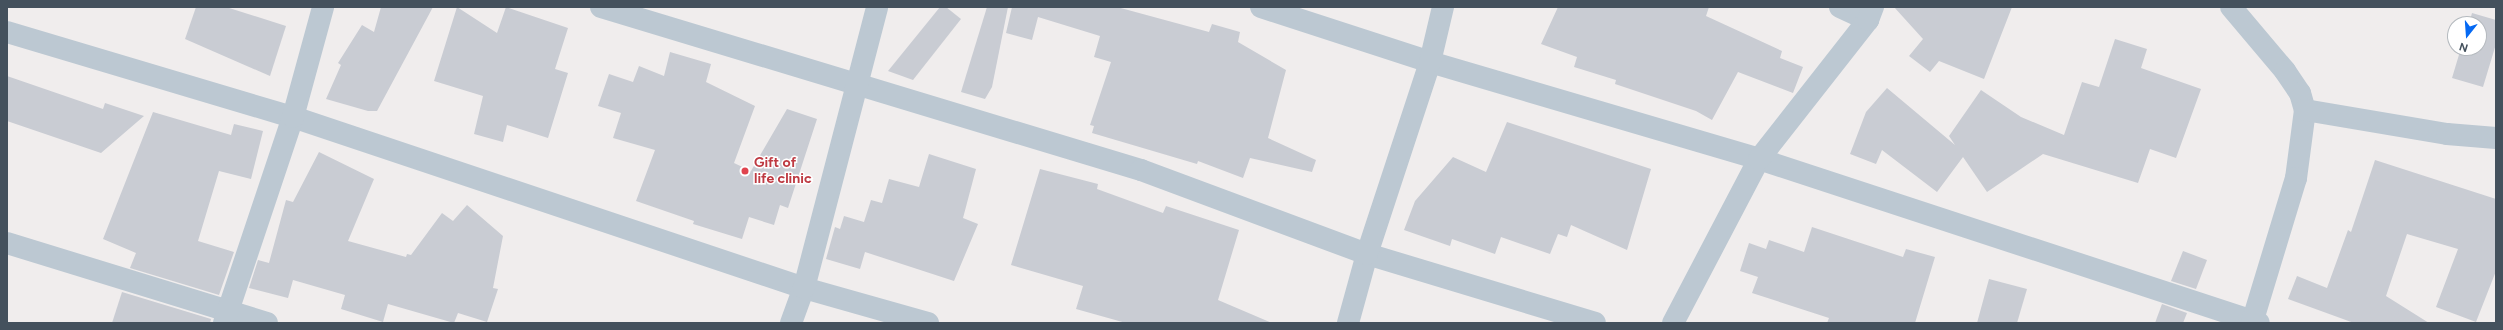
<!DOCTYPE html>
<html>
<head>
<meta charset="utf-8">
<style>
	body { margin:0 }
	#map { position:relative; width:2503px; height:330px; overflow:hidden; background:#f0eded; font-family:Figtree,sans-serif }
	div>[style] { position:absolute }
	.building>* { inset:0; background:#c9ccd3 }
	.minor>* { height:22px; margin:-11px; padding:0 11px; transform-origin:11px; border-radius:11px; background:#bcc8d2 }
	.dots>* { width:11px; height:11px; translate:-50% -50%; box-sizing:border-box; border:2px solid #fff; border-radius:50% }
	span { translate:-50% -50%; white-space:nowrap; text-align:center; line-height:1.15; -webkit-text-stroke:3px #fff; paint-order:stroke }
	.health-label { font-size:14px; color:#be3a42; font-weight:700 }
	.left { translate:0 -50%; text-align:left }
	.frame { position:absolute; inset:0; border:8px solid #44515d; pointer-events:none }
	.north { position:absolute; left:2447px; top:16px; width:40px; height:40px; box-sizing:border-box; background:#fff; border:1px solid #b4b9be; border-radius:50%; rotate:197deg; font-size:11px; font-weight:700; line-height:16px; text-align:center; color:#44515d }
	.north::after { content:''; display:block; margin:auto; width:14px; height:18px; background:#0569f3; clip-path:polygon(50% 0,100% 100%,50% 72%,0 100%) }
</style>
</head>
<body>
<div id="map">
	<div class="building">
		<i style="clip-path:polygon(196px 7px,226px 7px,286px 26px,270px 76px,185px 39px)"></i>
		<i style="clip-path:polygon(381px 7px,433px 7px,377px 111px,368px 111px,326px 99px,341px 65px,338px 63px,362px 25px,374px 32px)"></i>
		<i style="clip-path:polygon(457px 7px,497px 33px,506px 7px,568px 28px,555px 69px,568px 73px,548px 138px,507px 125px,503px 142px,474px 134px,483px 96px,434px 81px)"></i>
		<i style="clip-path:polygon(940px 7px,946px 7px,961px 19px,913px 80px,888px 71px)"></i>
		<i style="clip-path:polygon(987px 7px,1008px 7px,992px 87px,985px 99px,961px 92px)"></i>
		<i style="clip-path:polygon(1012px 7px,1117px 7px,1209px 32px,1212px 24px,1240px 32px,1238px 42px,1286px 70px,1268px 138px,1316px 160px,1312px 172px,1250px 158px,1243px 178px,1198px 161px,1197px 164px,1092px 133px,1094px 126px,1090px 125px,1111px 62px,1094px 57px,1100px 36px,1038px 17px,1032px 40px,1006px 33px)"></i>
		<i style="clip-path:polygon(1558px 7px,1709px 7px,1706px 16px,1782px 51px,1780px 58px,1803px 67px,1793px 93px,1738px 72px,1712px 120px,1696px 111px,1615px 84px,1616px 80px,1574px 67px,1577px 57px,1541px 44px)"></i>
		<i style="clip-path:polygon(1894px 7px,2012px 7px,1984px 79px,1939px 61px,1930px 72px,1909px 56px,1923px 39px)"></i>
		<i style="clip-path:polygon(2472px 13px,2496px 20px,2496px 44px,2483px 87px,2452px 78px,2461px 48px,2479px 48px,2479px 24px,2469px 24px)"></i>
		<i style="clip-path:polygon(2115px 39px,2147px 49px,2141px 68px,2201px 89px,2176px 158px,2150px 149px,2138px 183px,2043px 154px,1987px 192px,1963px 157px,1937px 192px,1882px 150px,1876px 164px,1850px 154px,1866px 112px,1887px 88px,1955px 145px,1949px 136px,1981px 90px,2021px 117px,2064px 135px,2082px 82px,2099px 87px)"></i>
		<i style="clip-path:polygon(670px 52px,711px 64px,706px 82px,755px 106px,734px 163px,751px 171px,787px 109px,817px 119px,788px 208px,780px 205px,774px 225px,749px 217px,742px 239px,693px 224px,694px 221px,636px 201px,655px 150px,613px 138px,621px 113px,598px 106px,609px 74px,633px 82px,639px 66px,664px 76px)"></i>
		<i style="clip-path:polygon(7px 76px,103px 109px,105px 103px,144px 116px,101px 153px,7px 121px)"></i>
		<i style="clip-path:polygon(153px 112px,231px 135px,234px 124px,263px 131px,251px 179px,219px 171px,198px 241px,234px 252px,219px 295px,130px 268px,136px 253px,103px 239px)"></i>
		<i style="clip-path:polygon(1507px 122px,1651px 169px,1627px 250px,1571px 225px,1567px 237px,1558px 234px,1550px 254px,1501px 237px,1495px 254px,1452px 239px,1450px 246px,1404px 230px,1415px 201px,1453px 157px,1486px 172px)"></i>
		<i style="clip-path:polygon(319px 152px,374px 179px,348px 241px,406px 257px,407px 254px,411px 255px,442px 213px,453px 221px,467px 205px,503px 236px,493px 288px,498px 289px,487px 322px,458px 313px,454px 323px,388px 304px,383px 322px,341px 309px,345px 295px,293px 280px,288px 298px,249px 288px,258px 260px,269px 263px,286px 200px,293px 202px)"></i>
		<i style="clip-path:polygon(929px 154px,976px 169px,963px 218px,978px 224px,954px 281px,865px 252px,860px 269px,826px 259px,835px 227px,840px 229px,844px 216px,864px 222px,871px 200px,882px 203px,889px 179px,919px 187px)"></i>
		<i style="clip-path:polygon(2375px 160px,2496px 199px,2496px 271px,2476px 322px,2436px 307px,2458px 249px,2407px 234px,2386px 296px,2429px 323px,2354px 323px,2288px 299px,2297px 276px,2327px 288px,2348px 230px,2351px 232px)"></i>
		<i style="clip-path:polygon(1040px 169px,1098px 184px,1097px 189px,1163px 213px,1166px 206px,1239px 230px,1218px 300px,1272px 323px,1126px 323px,1076px 309px,1083px 286px,1011px 265px)"></i>
		<i style="clip-path:polygon(1812px 227px,1903px 257px,1906px 249px,1935px 257px,1915px 323px,1827px 323px,1829px 318px,1752px 293px,1758px 277px,1740px 271px,1749px 243px,1766px 249px,1769px 240px,1804px 252px)"></i>
		<i style="clip-path:polygon(2183px 251px,2207px 260px,2196px 289px,2171px 281px)"></i>
		<i style="clip-path:polygon(1989px 279px,2027px 289px,2017px 323px,1977px 323px)"></i>
		<i style="clip-path:polygon(122px 292px,211px 319px,210px 323px,112px 323px)"></i>
		<i style="clip-path:polygon(2162px 304px,2187px 313px,2183px 323px,2155px 323px)"></i>
	</div>
	<div class="minor">
		<i style="left:601px;top:7px;width:564px;rotate:16.8deg"></i>
		<i style="left:1141px;top:170px;width:241px;rotate:20.4deg"></i>
		<i style="left:1367px;top:254px;width:238px;rotate:16.8deg"></i>
		<i style="left:1261px;top:7px;width:178px;rotate:18deg"></i>
		<i style="left:1430px;top:62px;width:343px;rotate:16.4deg"></i>
		<i style="left:1759px;top:159px;width:526px;rotate:18.16deg"></i>
		<i style="left:1840px;top:7px;width:31px;rotate:25deg"></i>
		<i style="left:2231px;top:7px;width:84px;rotate:49.8deg"></i>
		<i style="left:2285px;top:71px;width:27px;rotate:56deg"></i>
		<i style="left:2300px;top:93px;width:18px;rotate:74deg"></i>
		<i style="left:2305px;top:110px;width:69px;rotate:97.5deg"></i>
		<i style="left:2296px;top:178px;width:152px;rotate:106.9deg"></i>
		<i style="left:7px;top:32px;width:298px;rotate:16.6deg"></i>
		<i style="left:293px;top:117px;width:539px;rotate:18.5deg"></i>
		<i style="left:804px;top:288px;width:129px;rotate:15.8deg"></i>
		<i style="left:2305px;top:110px;width:144px;rotate:9.6deg"></i>
		<i style="left:2447px;top:134px;width:49px;rotate:4.7deg"></i>
		<i style="left:7px;top:243px;width:272px;rotate:17.1deg"></i>
		<i style="left:224px;top:323px;width:217px;rotate:-71.5deg"></i>
		<i style="left:293px;top:117px;width:114px;rotate:-74.7deg"></i>
		<i style="left:791px;top:323px;width:37px;rotate:-70deg"></i>
		<i style="left:804px;top:288px;width:290px;rotate:-75.4deg"></i>
		<i style="left:1348px;top:323px;width:72px;rotate:-74.6deg"></i>
		<i style="left:1367px;top:254px;width:202px;rotate:-71.8deg"></i>
		<i style="left:1430px;top:62px;width:57px;rotate:-76.7deg"></i>
		<i style="left:1673px;top:323px;width:185px;rotate:-62.3deg"></i>
		<i style="left:1759px;top:159px;width:177px;rotate:-51.9deg"></i>
		<i style="left:1868px;top:20px;width:14px;rotate:-69deg"></i>
	</div>
	<div class="dots">
		<i style="left:745px;top:171px;background:#e0444e"></i>
	</div>
	<div class="health-label">
		<span class="left" style="left:754px;top:171px">Gift of<br>life clinic</span>
	</div>
	<div class="frame"></div>
	<div class="north">N</div>
</div>
</body>
</html>
